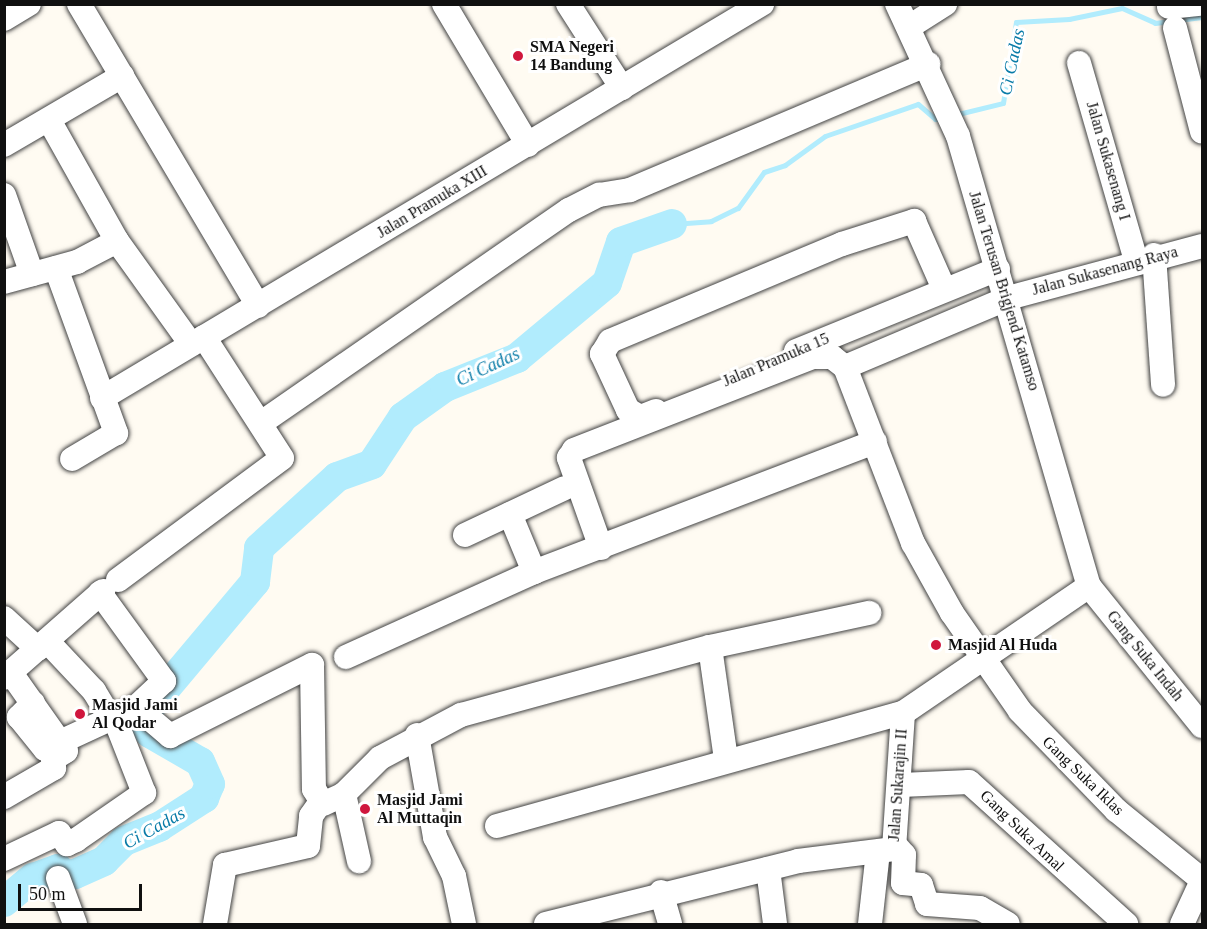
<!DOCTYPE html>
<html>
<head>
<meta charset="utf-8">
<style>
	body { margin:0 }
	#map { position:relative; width:1207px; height:929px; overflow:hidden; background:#fffbf2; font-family:"Times New Roman",serif }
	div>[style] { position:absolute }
	.stream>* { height:5px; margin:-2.5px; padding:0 2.5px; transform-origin:2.5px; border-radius:2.5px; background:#b1ecfd }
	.river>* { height:30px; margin:-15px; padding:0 15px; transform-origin:15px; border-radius:15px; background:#b1ecfd }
	.roads { filter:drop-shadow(0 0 2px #434343) drop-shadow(0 0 2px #434343) }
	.minor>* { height:24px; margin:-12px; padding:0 12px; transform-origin:12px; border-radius:12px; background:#fff }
	.dots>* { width:16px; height:16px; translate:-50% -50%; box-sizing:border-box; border:3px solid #fff; border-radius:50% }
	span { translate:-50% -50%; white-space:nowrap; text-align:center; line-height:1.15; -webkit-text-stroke:6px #fff; paint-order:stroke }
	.poi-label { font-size:16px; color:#101010; font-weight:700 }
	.left { translate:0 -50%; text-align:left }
	.street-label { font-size:16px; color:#101010 }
	.water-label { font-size:18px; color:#0a7ca8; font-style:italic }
	.frame { position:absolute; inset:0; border:6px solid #101010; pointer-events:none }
	.scale { position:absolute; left:18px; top:884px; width:124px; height:27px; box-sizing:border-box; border:3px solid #101010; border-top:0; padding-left:8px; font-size:18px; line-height:21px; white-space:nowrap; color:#101010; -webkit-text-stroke:4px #fff; paint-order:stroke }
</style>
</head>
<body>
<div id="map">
	<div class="stream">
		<i style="left:954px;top:115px;width:50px;rotate:-13.8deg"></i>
		<i style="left:1003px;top:103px;width:82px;rotate:-80.9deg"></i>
		<i style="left:1016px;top:22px;width:53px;rotate:-3.2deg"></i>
		<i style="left:1069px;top:19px;width:54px;rotate:-11.7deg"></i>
		<i style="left:1122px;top:8px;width:36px;rotate:24deg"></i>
		<i style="left:1155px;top:23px;width:47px;rotate:-7.3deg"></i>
		<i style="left:672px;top:224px;width:39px;rotate:-4deg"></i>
		<i style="left:711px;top:221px;width:30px;rotate:-26deg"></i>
		<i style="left:738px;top:208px;width:44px;rotate:-54.2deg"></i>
		<i style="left:764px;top:172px;width:22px;rotate:-18deg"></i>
		<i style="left:785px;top:165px;width:49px;rotate:-35.9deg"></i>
		<i style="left:825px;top:136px;width:98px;rotate:-19deg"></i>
		<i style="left:918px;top:104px;width:23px;rotate:41deg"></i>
		<i style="left:935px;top:119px;width:7px;rotate:-8deg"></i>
	</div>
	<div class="river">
		<i style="left:4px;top:902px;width:38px;rotate:-40deg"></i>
		<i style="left:33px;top:878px;width:27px;rotate:-20deg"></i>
		<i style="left:58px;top:869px;width:7px;rotate:63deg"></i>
		<i style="left:61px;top:875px;width:14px;rotate:-4deg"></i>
		<i style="left:75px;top:874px;width:32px;rotate:-24deg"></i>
		<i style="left:104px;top:861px;width:28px;rotate:-45deg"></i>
		<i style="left:124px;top:841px;width:38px;rotate:-22deg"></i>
		<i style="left:159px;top:827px;width:54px;rotate:-32.8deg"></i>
		<i style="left:204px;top:798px;width:15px;rotate:-67deg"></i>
		<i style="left:210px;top:784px;width:24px;rotate:-114deg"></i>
		<i style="left:200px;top:762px;width:58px;rotate:-149.9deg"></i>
		<i style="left:150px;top:733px;width:17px;rotate:-126deg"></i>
		<i style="left:140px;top:719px;width:179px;rotate:-50deg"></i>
		<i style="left:255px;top:582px;width:34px;rotate:-83deg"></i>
		<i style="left:259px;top:548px;width:105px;rotate:-42.3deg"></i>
		<i style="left:337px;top:477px;width:37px;rotate:-20deg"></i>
		<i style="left:372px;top:464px;width:56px;rotate:-56.6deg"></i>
		<i style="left:403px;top:417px;width:52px;rotate:-35.5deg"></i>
		<i style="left:445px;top:387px;width:78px;rotate:-21.9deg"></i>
		<i style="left:517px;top:358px;width:117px;rotate:-39.8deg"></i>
		<i style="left:607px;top:283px;width:43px;rotate:-71.1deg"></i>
		<i style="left:621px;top:242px;width:54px;rotate:-19.4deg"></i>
	</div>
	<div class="roads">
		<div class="minor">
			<i style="left:79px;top:4px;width:351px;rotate:59.3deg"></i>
			<i style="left:444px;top:4px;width:164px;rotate:59.2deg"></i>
			<i style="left:568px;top:4px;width:100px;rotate:57.3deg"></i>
			<i style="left:897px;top:4px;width:145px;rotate:65.2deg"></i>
			<i style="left:958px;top:136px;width:469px;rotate:73.8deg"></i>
			<i style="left:1089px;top:586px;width:180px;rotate:51.1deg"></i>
			<i style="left:1169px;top:7px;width:31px;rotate:-6deg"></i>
			<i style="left:4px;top:19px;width:29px;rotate:-31deg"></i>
			<i style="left:909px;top:27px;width:43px;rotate:-32.6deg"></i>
			<i style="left:1175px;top:28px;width:107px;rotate:75.4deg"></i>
			<i style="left:1079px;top:63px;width:205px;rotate:73.9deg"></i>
			<i style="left:49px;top:120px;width:139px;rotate:60.7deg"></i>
			<i style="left:117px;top:241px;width:127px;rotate:54.3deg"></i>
			<i style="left:4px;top:145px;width:137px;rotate:-30.3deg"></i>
			<i style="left:4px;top:195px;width:84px;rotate:70.5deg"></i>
			<i style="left:1154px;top:255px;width:130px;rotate:86deg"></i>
			<i style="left:56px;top:268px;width:176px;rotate:70deg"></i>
			<i style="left:116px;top:433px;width:51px;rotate:149.4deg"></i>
			<i style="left:4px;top:282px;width:76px;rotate:-15.3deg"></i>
			<i style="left:77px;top:262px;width:45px;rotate:-27.7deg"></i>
			<i style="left:796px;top:351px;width:218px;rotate:-22.1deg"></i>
			<i style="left:845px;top:367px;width:177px;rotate:-22.9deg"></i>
			<i style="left:1008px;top:298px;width:201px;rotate:-15deg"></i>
			<i style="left:102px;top:398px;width:769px;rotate:-30.84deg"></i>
			<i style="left:656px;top:411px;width:17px;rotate:159deg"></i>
			<i style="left:640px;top:417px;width:14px;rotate:-150deg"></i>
			<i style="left:628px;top:410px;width:62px;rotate:-114.9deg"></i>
			<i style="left:602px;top:354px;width:15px;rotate:-58deg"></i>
			<i style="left:610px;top:341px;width:251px;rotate:-22.7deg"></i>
			<i style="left:842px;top:244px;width:76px;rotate:-17.7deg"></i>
			<i style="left:914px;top:221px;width:74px;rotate:66.2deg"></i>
			<i style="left:261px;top:423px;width:374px;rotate:-34.7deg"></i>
			<i style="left:569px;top:210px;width:34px;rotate:-27deg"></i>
			<i style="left:599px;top:195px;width:31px;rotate:-9deg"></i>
			<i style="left:630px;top:190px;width:324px;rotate:-22.9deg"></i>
			<i style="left:510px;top:514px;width:63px;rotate:67.5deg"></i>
			<i style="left:465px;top:535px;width:110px;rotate:-25.2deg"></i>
			<i style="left:601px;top:548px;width:96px;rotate:-109.6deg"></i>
			<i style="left:569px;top:458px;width:9px;rotate:-58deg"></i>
			<i style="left:574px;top:450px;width:256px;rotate:-21.3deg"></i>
			<i style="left:812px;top:357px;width:20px"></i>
			<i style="left:832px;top:357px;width:16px;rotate:38deg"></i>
			<i style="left:845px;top:367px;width:189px;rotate:68.9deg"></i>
			<i style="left:913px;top:543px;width:80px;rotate:60.9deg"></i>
			<i style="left:952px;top:613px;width:119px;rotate:55.2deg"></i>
			<i style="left:1020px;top:711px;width:138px;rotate:45.9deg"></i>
			<i style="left:1116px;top:810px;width:111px;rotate:39.1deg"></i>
			<i style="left:118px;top:580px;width:204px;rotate:-36.6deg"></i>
			<i style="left:282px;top:458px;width:144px;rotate:-122.8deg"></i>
			<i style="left:100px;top:593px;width:109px;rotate:54deg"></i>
			<i style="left:164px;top:681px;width:38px;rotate:137deg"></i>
			<i style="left:4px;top:618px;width:46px;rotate:42.4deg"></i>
			<i style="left:47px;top:641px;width:69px;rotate:46.8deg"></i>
			<i style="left:94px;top:691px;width:33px;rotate:59deg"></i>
			<i style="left:710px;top:647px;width:113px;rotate:81.9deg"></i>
			<i style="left:346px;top:657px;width:206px;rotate:-24.3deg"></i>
			<i style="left:534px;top:572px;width:365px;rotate:-20.9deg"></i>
			<i style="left:4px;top:678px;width:132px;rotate:-41.3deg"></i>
			<i style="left:33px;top:703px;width:20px;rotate:135deg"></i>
			<i style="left:19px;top:717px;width:41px;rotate:50.9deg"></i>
			<i style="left:45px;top:749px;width:100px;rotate:-24.8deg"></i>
			<i style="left:136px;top:707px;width:45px;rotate:40.5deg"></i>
			<i style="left:170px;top:736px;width:159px;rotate:-26.6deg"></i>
			<i style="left:312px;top:665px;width:124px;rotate:89.1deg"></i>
			<i style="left:314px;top:789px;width:17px;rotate:59deg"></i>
			<i style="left:323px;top:804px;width:23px;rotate:-25deg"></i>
			<i style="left:344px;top:794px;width:51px;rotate:-45deg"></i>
			<i style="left:380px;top:758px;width:92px;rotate:-28deg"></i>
			<i style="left:461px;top:715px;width:258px;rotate:-15.3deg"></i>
			<i style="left:710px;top:647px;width:163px;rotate:-12.1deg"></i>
			<i style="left:417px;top:735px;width:104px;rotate:80deg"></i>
			<i style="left:435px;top:837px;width:43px;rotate:64deg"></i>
			<i style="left:454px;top:876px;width:49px;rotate:78.2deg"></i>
			<i style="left:901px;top:785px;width:68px;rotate:-2.5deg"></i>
			<i style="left:969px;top:782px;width:212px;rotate:42.1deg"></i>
			<i style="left:344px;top:794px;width:69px;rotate:77.4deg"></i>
			<i style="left:4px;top:797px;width:58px;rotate:-30.1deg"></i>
			<i style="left:54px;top:768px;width:9px;rotate:-96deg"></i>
			<i style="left:53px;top:759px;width:15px;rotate:-32deg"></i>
			<i style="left:66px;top:751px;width:95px;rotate:-125.2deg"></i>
			<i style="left:497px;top:826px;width:421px;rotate:-15.6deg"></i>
			<i style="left:903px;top:713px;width:225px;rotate:-34.3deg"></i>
			<i style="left:896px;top:846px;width:12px;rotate:48deg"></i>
			<i style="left:904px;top:855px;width:28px;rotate:92deg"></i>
			<i style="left:903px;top:883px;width:18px;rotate:6deg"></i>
			<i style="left:921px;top:885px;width:20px;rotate:72deg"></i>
			<i style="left:927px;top:904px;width:53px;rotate:4.3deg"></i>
			<i style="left:980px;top:908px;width:32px;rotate:30deg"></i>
			<i style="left:4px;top:859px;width:61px;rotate:-25.3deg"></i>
			<i style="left:59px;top:833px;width:14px;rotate:54deg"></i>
			<i style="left:67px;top:844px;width:10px;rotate:-24deg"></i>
			<i style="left:76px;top:840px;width:83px;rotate:-34.7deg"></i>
			<i style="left:144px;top:793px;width:82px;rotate:-111.5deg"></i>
			<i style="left:768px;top:869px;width:55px;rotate:82.7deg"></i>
			<i style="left:58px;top:878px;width:49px;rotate:69.7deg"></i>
			<i style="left:661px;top:892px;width:33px;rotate:74deg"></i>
			<i style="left:215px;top:924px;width:60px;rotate:-80.4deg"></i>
			<i style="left:225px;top:865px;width:85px;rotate:-12.9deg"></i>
			<i style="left:308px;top:846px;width:30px;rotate:-84deg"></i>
			<i style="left:311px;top:816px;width:16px;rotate:-55deg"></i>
			<i style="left:546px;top:924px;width:260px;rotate:-14deg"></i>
			<i style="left:798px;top:861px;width:97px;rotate:-7.1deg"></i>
			<i style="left:894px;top:849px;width:136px;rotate:-86.2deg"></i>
			<i style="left:870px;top:924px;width:72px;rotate:-83.7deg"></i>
			<i style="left:1182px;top:924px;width:47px;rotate:-65.1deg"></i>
		</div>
	</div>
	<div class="dots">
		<i style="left:518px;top:56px;background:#d0173d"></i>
		<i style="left:936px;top:645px;background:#d0173d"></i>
		<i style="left:80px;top:714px;background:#d0173d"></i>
		<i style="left:365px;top:809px;background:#d0173d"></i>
	</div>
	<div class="poi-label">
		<span class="left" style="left:530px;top:56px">SMA Negeri<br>14 Bandung</span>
		<span class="left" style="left:948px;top:645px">Masjid Al Huda</span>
		<span class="left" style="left:92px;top:714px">Masjid Jami<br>Al Qodar</span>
		<span class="left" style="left:377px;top:809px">Masjid Jami<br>Al Muttaqin</span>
	</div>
	<div class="street-label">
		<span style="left:1108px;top:161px;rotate:74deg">Jalan Sukasenang I</span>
		<span style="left:432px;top:202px;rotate:-31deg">Jalan Pramuka XIII</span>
		<span style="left:1105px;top:271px;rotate:-15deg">Jalan Sukasenang Raya</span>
		<span style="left:1004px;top:291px;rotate:73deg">Jalan Terusan Brigjend Katamso</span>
		<span style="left:776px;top:360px;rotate:-23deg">Jalan Pramuka 15</span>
		<span style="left:1145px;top:656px;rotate:51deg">Gang Suka Indah</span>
		<span style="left:1083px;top:776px;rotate:44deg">Gang Suka Iklas</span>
		<span style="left:898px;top:785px;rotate:-86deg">Jalan Sukarajin II</span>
		<span style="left:1022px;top:831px;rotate:44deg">Gang Suka Amal</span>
	</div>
	<div class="water-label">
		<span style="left:1012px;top:62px;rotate:-78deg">Ci Cadas</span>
		<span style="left:488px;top:367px;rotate:-25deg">Ci Cadas</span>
		<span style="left:154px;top:828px;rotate:-29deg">Ci Cadas</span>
	</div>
	<div class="frame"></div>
	<div class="scale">50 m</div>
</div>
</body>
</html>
